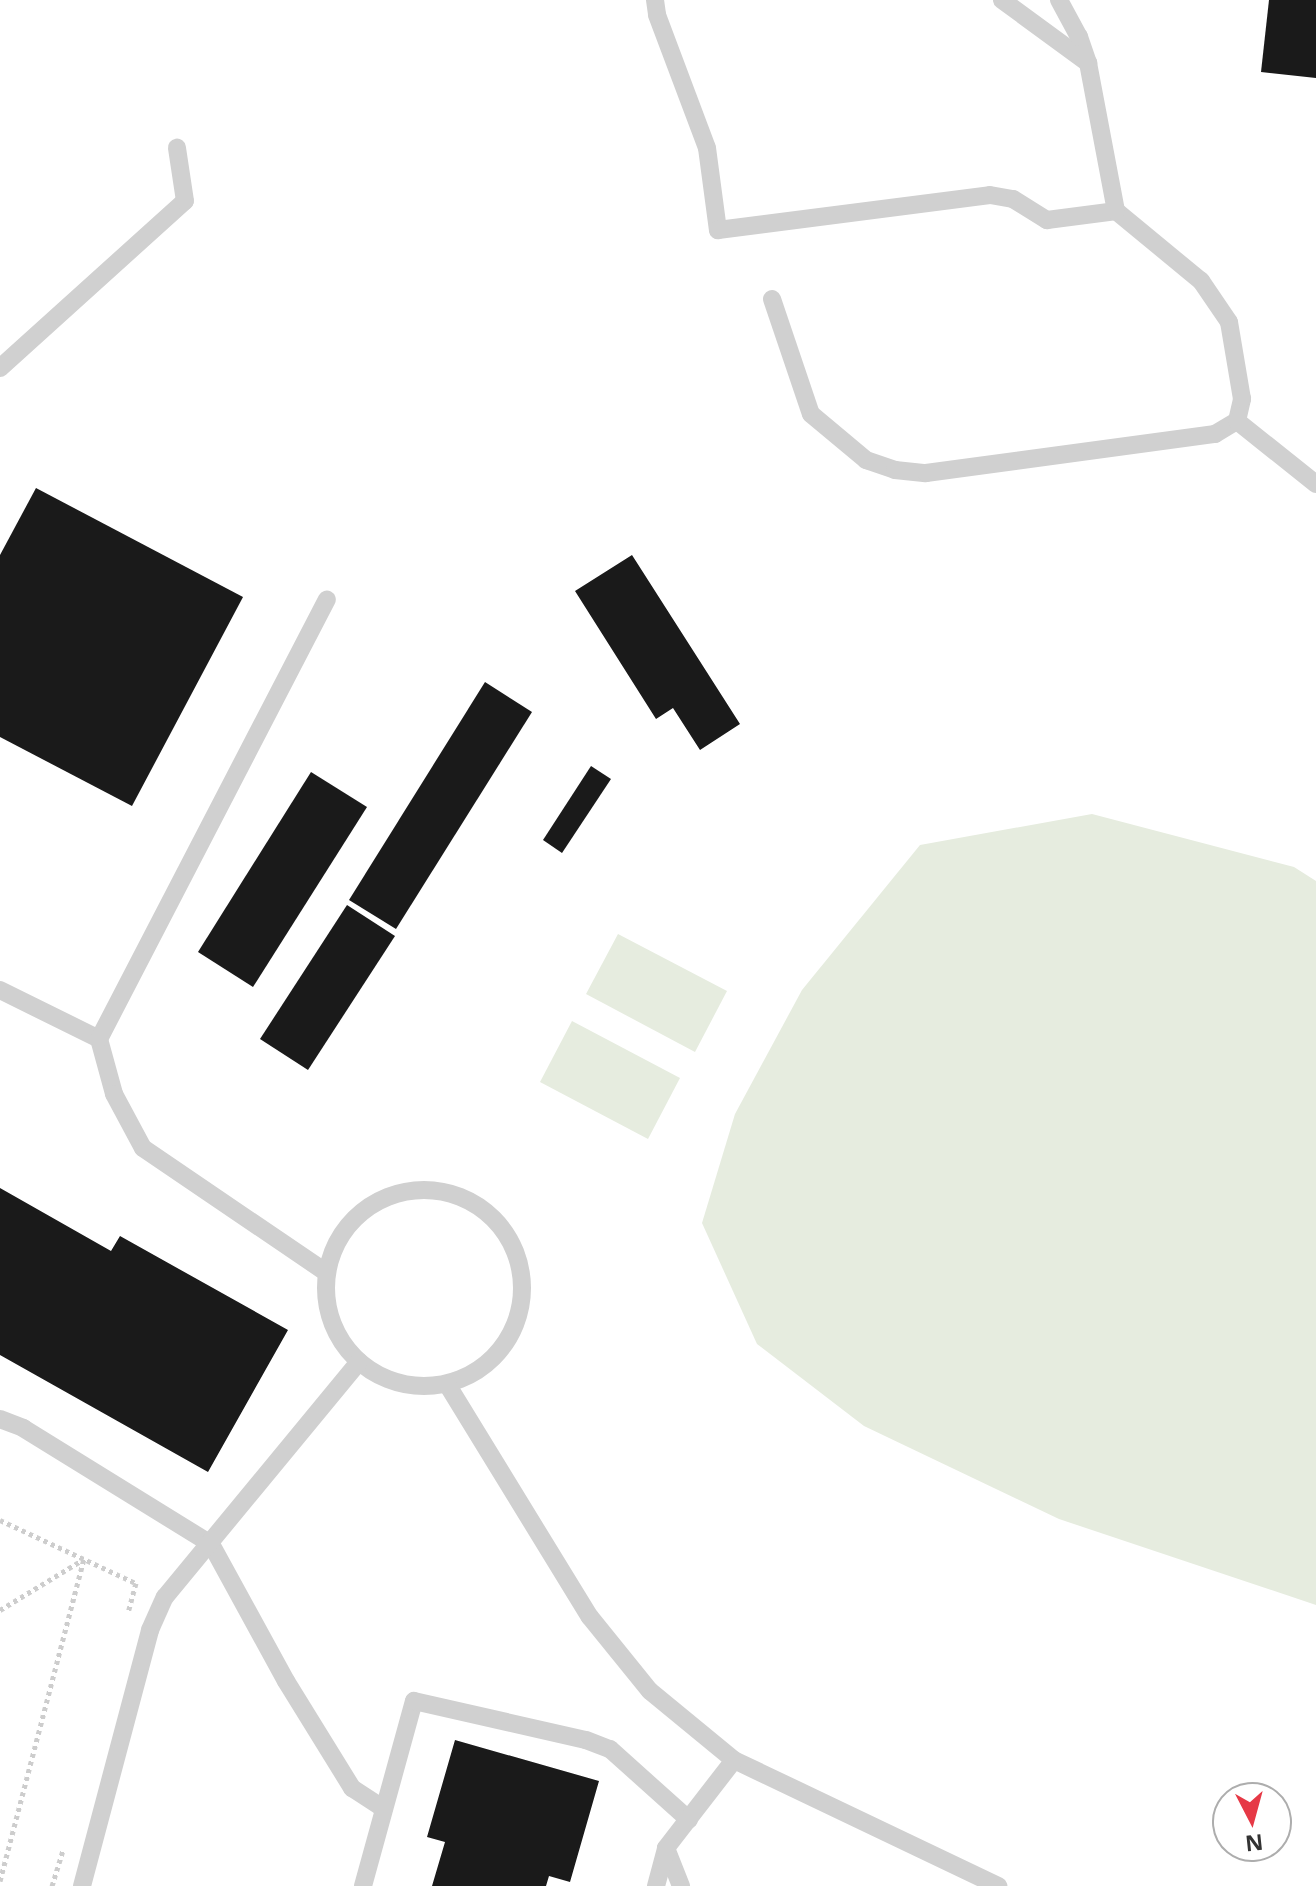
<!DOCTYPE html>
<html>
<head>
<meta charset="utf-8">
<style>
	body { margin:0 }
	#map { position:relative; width:1316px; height:1886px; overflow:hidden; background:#fff; font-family:"Noto Sans",sans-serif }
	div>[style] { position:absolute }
	.green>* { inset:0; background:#e6ecdf }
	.building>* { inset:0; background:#1a1a1a }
	.path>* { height:5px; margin-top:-2.5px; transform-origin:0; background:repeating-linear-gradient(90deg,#cdcdcd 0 4px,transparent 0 8px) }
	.service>* { height:18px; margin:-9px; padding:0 9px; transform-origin:9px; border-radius:9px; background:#d0d0d0 }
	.service>.ring { margin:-9px; padding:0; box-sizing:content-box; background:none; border:18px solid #d0d0d0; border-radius:50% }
	span { translate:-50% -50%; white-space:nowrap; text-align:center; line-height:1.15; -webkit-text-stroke:8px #fff; paint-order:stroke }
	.north { position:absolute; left:1212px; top:1782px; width:80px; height:80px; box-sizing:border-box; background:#fff; border:2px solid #adadad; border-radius:50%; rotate:174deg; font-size:22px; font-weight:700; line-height:32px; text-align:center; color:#333 }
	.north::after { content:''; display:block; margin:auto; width:28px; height:36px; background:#e63946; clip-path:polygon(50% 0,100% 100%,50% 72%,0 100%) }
</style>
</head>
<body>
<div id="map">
	<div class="green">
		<i style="clip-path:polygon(1092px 814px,1294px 867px,1316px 881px,1316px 1605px,1059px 1519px,864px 1426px,757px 1344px,702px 1223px,735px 1114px,802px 990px,920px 845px)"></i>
		<i style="clip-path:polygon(618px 934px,727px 991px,695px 1052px,586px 994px)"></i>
		<i style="clip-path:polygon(572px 1021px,680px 1078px,648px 1139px,540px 1082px)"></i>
	</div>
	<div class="building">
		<i style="clip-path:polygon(1269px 0,1316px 0,1316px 78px,1261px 72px)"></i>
		<i style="clip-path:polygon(36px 488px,243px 597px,132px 806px,0 737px,0 555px)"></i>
		<i style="clip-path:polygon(632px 555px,740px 724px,700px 750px,673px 708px,656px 719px,575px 591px)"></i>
		<i style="clip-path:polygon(485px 682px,532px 712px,396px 929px,349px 900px)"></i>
		<i style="clip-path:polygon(591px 766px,611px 779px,562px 853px,543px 840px)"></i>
		<i style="clip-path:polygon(311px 772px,367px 807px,253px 987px,198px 952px)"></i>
		<i style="clip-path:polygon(347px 905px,395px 936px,308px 1070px,260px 1039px)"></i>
		<i style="clip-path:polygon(0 1188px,111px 1251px,120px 1236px,288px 1330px,208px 1472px,0 1355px)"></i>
		<i style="clip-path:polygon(455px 1740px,599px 1781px,570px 1882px,549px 1876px,546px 1886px,432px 1886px,445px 1842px,427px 1837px)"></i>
	</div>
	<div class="path">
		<i style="left:0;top:1520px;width:150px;rotate:24.9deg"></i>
		<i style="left:136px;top:1583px;width:30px;rotate:105deg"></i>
		<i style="left:0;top:1610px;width:98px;rotate:-31.3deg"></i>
		<i style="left:0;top:1881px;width:333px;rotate:-75.4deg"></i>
		<i style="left:52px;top:1886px;width:39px;rotate:-73deg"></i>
	</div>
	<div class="service">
		<i style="left:655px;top:0;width:15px;rotate:82deg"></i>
		<i style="left:657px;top:15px;width:142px;rotate:69.4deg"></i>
		<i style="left:707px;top:148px;width:83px;rotate:82.4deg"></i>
		<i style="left:718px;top:230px;width:274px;rotate:-7.3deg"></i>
		<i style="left:990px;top:195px;width:23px;rotate:10deg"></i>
		<i style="left:1013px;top:199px;width:40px;rotate:32deg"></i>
		<i style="left:1047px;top:220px;width:70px;rotate:-7.4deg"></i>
		<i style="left:1002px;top:0;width:107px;rotate:36.2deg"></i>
		<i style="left:772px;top:299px;width:121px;rotate:71.3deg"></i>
		<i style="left:811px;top:414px;width:72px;rotate:39.9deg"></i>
		<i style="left:866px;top:460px;width:31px;rotate:19deg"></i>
		<i style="left:895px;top:470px;width:31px;rotate:6deg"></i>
		<i style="left:926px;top:473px;width:292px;rotate:-7.7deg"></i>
		<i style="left:1215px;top:434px;width:26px;rotate:-31deg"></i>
		<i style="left:1237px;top:421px;width:23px;rotate:-77deg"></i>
		<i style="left:1242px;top:399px;width:78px;rotate:-99.6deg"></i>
		<i style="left:1229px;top:322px;width:50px;rotate:-124.3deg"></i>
		<i style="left:1201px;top:281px;width:110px;rotate:-140.5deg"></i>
		<i style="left:1116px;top:211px;width:151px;rotate:-100.7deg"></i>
		<i style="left:1088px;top:63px;width:28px;rotate:-109deg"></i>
		<i style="left:1079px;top:37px;width:42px;rotate:-118.4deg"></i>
		<i style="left:0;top:368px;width:249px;rotate:-42.1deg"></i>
		<i style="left:185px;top:201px;width:54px;rotate:-98.6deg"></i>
		<i style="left:1237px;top:421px;width:101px;rotate:38.6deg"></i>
		<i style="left:0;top:990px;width:110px;rotate:26.3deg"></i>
		<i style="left:99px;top:1039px;width:57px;rotate:74.7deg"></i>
		<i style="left:114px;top:1094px;width:61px;rotate:61.8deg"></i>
		<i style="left:143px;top:1148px;width:222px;rotate:34.2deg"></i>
		<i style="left:99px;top:1039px;width:495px;rotate:-62.6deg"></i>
		<i class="ring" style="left:326px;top:1190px;width:178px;height:178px"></i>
		<i style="left:447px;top:1384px;width:273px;rotate:58.5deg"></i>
		<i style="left:590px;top:1617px;width:95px;rotate:51deg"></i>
		<i style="left:650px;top:1691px;width:109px;rotate:39.4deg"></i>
		<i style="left:734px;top:1760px;width:293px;rotate:25.5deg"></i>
		<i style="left:0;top:1419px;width:25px;rotate:21deg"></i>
		<i style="left:23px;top:1428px;width:221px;rotate:31.7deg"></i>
		<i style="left:211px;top:1544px;width:156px;rotate:61.3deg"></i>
		<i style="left:286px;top:1681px;width:126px;rotate:58.3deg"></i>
		<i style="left:352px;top:1788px;width:38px;rotate:33deg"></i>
		<i style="left:666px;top:1848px;width:41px;rotate:68.5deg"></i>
		<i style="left:82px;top:1886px;width:265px;rotate:-75.1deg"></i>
		<i style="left:150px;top:1630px;width:36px;rotate:-66deg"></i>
		<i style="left:165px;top:1597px;width:305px;rotate:-50.5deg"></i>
		<i style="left:363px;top:1886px;width:192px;rotate:-74.6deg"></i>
		<i style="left:414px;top:1701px;width:176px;rotate:12.8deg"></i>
		<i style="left:586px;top:1740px;width:26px;rotate:21deg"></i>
		<i style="left:610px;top:1749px;width:106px;rotate:41.9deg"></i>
		<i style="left:656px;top:1886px;width:39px;rotate:-75deg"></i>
		<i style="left:666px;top:1848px;width:111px;rotate:-52.3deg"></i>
	</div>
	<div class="north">N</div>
</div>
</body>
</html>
